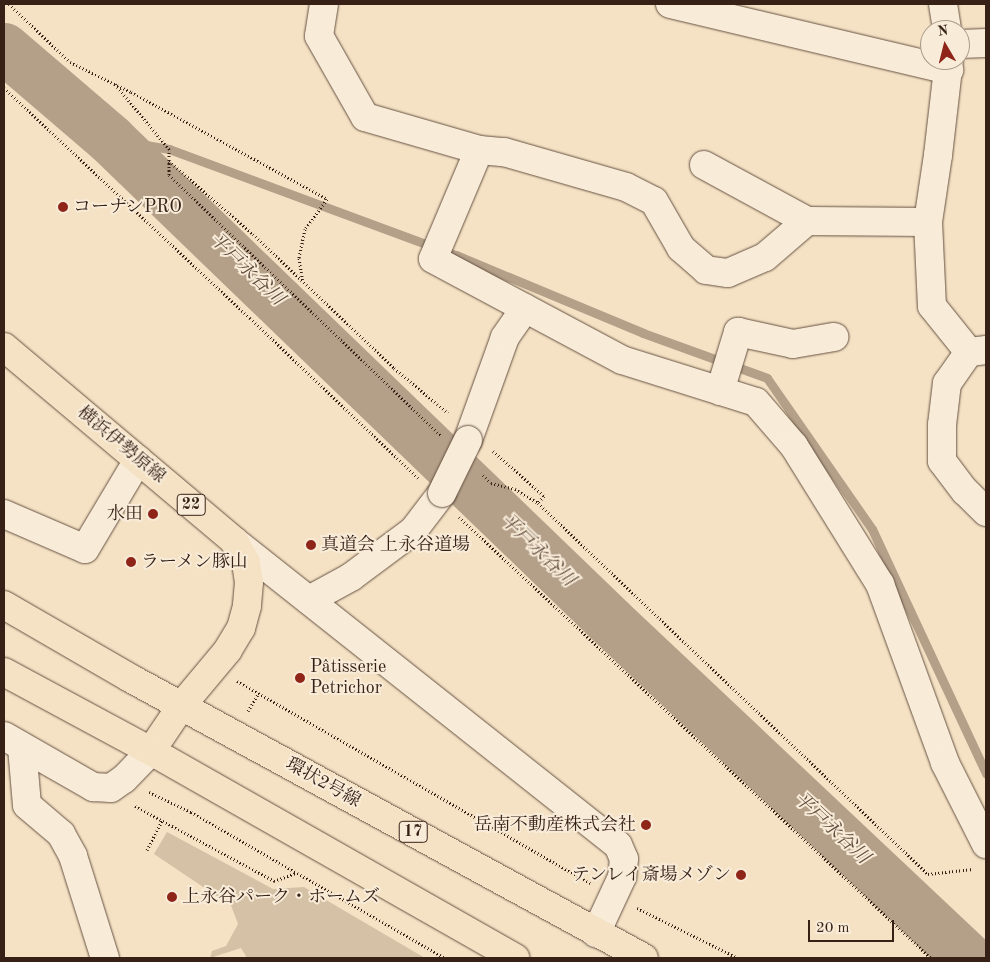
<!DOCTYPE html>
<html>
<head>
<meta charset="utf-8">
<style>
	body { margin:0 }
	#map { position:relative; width:990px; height:962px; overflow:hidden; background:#f5e2c4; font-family:"Old Standard TT","Noto Serif JP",serif }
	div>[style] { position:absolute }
	.green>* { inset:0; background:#d5c1a6 }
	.stream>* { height:9px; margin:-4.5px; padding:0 4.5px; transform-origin:4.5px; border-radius:4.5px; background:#b4a089 }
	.river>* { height:51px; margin:-25.5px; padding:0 25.5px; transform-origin:25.5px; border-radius:25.5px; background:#b4a089 }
	.path>* { height:3px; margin-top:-1.5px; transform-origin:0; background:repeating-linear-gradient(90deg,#372116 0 1px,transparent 0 3.5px) }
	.roads { filter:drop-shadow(0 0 1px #665142) drop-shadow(0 0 1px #665142) }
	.minor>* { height:28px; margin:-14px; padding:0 14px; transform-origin:14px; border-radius:14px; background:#f8ecd9 }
	.major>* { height:28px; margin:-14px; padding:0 14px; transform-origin:14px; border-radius:14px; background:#f5e2c4 }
	.bridges { filter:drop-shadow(0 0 1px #665142) drop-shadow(0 0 1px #665142) }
	.minor-bridge>* { height:28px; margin:-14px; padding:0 14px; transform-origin:14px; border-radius:14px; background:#f8ecd9 }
	.dots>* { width:14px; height:14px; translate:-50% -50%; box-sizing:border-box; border:2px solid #f8ecd9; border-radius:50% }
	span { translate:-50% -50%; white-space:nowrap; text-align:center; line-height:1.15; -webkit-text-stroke:4px #f8ecd9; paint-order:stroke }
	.shield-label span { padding:1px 4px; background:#f8ecd9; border:1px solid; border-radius:4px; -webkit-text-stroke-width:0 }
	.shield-label { font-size:16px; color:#372116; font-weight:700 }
	.poi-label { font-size:18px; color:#372116 }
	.left { translate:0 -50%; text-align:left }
	.right { translate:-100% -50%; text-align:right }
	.street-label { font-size:18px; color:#372116 }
	.water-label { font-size:19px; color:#634d3e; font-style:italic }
	.frame { position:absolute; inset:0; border:5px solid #372116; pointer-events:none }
	.north { position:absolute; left:920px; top:20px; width:50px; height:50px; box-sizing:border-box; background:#f8ecd9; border:1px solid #ab9b8b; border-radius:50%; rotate:352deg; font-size:14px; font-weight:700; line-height:20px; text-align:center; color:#372116 }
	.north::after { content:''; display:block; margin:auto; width:18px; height:22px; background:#8f2418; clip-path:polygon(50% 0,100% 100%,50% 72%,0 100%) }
	.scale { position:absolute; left:808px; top:920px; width:86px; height:22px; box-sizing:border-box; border:2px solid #372116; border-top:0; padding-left:6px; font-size:15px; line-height:18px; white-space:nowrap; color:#372116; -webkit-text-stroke:4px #f8ecd9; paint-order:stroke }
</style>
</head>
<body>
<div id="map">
	<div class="green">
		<i style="clip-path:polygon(167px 832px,273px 889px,304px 887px,425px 958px,247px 958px,241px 948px,210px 958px,212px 951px,226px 946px,238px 924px,229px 900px,224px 901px,154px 854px)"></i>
	</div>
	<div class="stream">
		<i style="left:110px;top:139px;width:60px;rotate:9.6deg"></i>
		<i style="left:169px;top:149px;width:306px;rotate:20.3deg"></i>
		<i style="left:456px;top:255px;width:203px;rotate:22.6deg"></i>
		<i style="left:643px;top:333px;width:132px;rotate:19.9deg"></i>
		<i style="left:767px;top:378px;width:184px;rotate:55.2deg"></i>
		<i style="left:872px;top:529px;width:270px;rotate:65deg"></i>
	</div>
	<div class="river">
		<i style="left:4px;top:48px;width:140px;rotate:40.6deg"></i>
		<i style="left:110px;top:139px;width:694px;rotate:43.95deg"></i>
		<i style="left:610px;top:621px;width:492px;rotate:43.3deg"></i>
	</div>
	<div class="path">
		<i style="left:9px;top:4px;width:84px;rotate:43.6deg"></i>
		<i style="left:70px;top:62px;width:68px;rotate:26.2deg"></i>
		<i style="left:131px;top:92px;width:223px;rotate:28.6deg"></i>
		<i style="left:327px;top:199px;width:37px;rotate:126deg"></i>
		<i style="left:305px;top:229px;width:30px;rotate:102deg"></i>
		<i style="left:299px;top:258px;width:24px;rotate:81deg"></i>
		<i style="left:115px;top:84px;width:85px;rotate:50.3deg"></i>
		<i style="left:169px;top:149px;width:26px;rotate:90deg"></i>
		<i style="left:169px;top:175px;width:376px;rotate:43.8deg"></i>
		<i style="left:4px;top:88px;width:337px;rotate:43.1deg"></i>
		<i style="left:250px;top:318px;width:232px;rotate:43.6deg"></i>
		<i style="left:169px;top:161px;width:111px;rotate:41deg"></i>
		<i style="left:253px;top:234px;width:195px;rotate:43.5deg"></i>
		<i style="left:394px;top:368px;width:70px;rotate:39.8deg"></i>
		<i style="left:493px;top:451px;width:68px;rotate:41.4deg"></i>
		<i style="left:544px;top:496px;width:9px;rotate:131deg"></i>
		<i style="left:538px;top:503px;width:538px;rotate:43.57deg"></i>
		<i style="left:928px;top:874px;width:45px;rotate:-6.3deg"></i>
		<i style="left:483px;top:475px;width:11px;rotate:45deg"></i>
		<i style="left:491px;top:483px;width:25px;rotate:14deg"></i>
		<i style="left:515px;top:489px;width:27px;rotate:31deg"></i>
		<i style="left:459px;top:517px;width:646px;rotate:43.06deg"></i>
		<i style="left:237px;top:681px;width:407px;rotate:29.8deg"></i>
		<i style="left:248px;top:711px;width:21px;rotate:-59deg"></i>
		<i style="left:149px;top:792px;width:47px;rotate:25.5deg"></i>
		<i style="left:191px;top:812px;width:293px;rotate:29.9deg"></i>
		<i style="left:135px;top:806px;width:158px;rotate:28.3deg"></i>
		<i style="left:274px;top:881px;width:23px;rotate:-20deg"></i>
		<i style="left:147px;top:850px;width:34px;rotate:-63deg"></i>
		<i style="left:637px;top:908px;width:113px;rotate:26.3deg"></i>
	</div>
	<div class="roads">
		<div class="minor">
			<i style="left:324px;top:4px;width:32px;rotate:99deg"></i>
			<i style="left:319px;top:36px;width:93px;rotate:60.4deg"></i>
			<i style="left:365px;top:117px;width:119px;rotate:16.1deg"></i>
			<i style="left:479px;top:150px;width:118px;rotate:112.9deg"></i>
			<i style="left:433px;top:259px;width:214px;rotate:28.1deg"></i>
			<i style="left:622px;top:360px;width:140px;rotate:17.4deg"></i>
			<i style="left:756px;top:402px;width:58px;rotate:49.2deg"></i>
			<i style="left:794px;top:446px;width:163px;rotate:58.1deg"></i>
			<i style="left:880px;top:584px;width:190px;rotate:70deg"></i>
			<i style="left:945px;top:763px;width:91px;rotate:63.2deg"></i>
			<i style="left:670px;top:4px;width:287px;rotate:13.3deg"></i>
			<i style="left:943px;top:4px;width:26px;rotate:81deg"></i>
			<i style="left:960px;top:44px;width:26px;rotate:-2deg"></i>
			<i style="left:949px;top:60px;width:96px;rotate:96.6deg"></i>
			<i style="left:938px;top:155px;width:68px;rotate:98.5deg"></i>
			<i style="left:928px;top:222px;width:84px;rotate:87.3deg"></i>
			<i style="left:932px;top:306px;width:59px;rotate:51.2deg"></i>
			<i style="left:479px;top:150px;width:25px;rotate:5deg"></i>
			<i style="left:504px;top:152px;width:127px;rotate:16deg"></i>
			<i style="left:626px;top:187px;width:31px;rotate:27deg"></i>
			<i style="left:654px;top:201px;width:54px;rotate:60.1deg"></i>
			<i style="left:681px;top:248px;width:33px;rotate:41deg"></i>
			<i style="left:706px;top:270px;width:22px;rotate:8deg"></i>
			<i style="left:728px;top:273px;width:40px;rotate:-23.4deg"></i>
			<i style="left:765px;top:257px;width:55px;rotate:-40.6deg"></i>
			<i style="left:807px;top:221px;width:121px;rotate:0.5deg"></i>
			<i style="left:704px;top:165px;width:117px;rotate:28.5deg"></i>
			<i style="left:986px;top:350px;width:17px;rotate:173deg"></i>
			<i style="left:969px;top:352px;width:38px;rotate:125deg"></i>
			<i style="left:947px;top:383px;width:42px;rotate:96.8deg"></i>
			<i style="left:942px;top:425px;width:36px;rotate:90deg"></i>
			<i style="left:942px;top:461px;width:38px;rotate:53deg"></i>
			<i style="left:965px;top:491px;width:30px;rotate:45deg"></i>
			<i style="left:720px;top:391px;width:62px;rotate:-73deg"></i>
			<i style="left:738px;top:332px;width:56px;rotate:12.3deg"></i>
			<i style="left:793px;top:344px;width:42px;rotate:-9.7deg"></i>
			<i style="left:468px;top:440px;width:109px;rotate:-70.2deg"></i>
			<i style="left:505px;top:337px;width:35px;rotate:-55deg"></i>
			<i style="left:4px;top:514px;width:88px;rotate:23.4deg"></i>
			<i style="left:85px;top:549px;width:104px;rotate:-59.2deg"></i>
			<i style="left:234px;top:541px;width:490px;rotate:38.4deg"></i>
			<i style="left:618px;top:845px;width:15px;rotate:67deg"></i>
			<i style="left:624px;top:859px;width:18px;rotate:96deg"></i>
			<i style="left:622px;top:877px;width:62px;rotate:114.9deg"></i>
			<i style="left:309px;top:600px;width:48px;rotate:-28.7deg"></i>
			<i style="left:351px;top:577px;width:77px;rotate:-36.6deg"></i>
			<i style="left:413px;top:531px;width:48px;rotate:-52.7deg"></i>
			<i style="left:4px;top:736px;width:103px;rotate:29.8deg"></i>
			<i style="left:93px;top:787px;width:18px;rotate:3deg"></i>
			<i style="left:111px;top:788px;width:16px;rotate:-35deg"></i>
			<i style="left:124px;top:779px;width:39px;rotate:-46deg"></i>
			<i style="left:22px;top:747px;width:58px;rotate:85.1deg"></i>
			<i style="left:27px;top:805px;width:45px;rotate:40.5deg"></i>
			<i style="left:61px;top:834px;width:25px;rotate:61deg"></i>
			<i style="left:73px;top:856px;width:107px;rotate:72.6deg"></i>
		</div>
		<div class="major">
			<i style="left:4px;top:347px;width:301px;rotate:40.1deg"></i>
			<i style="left:234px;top:541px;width:25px;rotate:61deg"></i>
			<i style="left:246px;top:563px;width:19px;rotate:81deg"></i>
			<i style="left:249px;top:582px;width:24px;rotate:95deg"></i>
			<i style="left:247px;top:606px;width:23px;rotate:105deg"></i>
			<i style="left:241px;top:628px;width:26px;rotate:121deg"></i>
			<i style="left:228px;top:650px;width:72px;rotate:129.9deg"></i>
			<i style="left:182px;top:705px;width:55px;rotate:124deg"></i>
			<i style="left:4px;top:605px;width:146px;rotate:30.1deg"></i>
			<i style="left:130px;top:678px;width:585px;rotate:28.58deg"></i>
			<i style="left:4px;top:672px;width:167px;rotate:28.3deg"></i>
			<i style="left:151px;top:751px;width:419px;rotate:29.6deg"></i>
		</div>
	</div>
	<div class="bridges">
		<div class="minor-bridge">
			<i style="left:442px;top:493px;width:59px;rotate:-63.9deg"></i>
		</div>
	</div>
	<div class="dots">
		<i style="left:63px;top:207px;background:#8f2418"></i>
		<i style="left:153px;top:514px;background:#8f2418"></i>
		<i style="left:311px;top:545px;background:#8f2418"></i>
		<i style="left:131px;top:562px;background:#8f2418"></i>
		<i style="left:300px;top:678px;background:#8f2418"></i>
		<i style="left:646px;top:825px;background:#8f2418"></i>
		<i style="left:741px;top:875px;background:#8f2418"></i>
		<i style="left:172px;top:897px;background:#8f2418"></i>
	</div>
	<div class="shield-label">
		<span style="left:191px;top:505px">22</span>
		<span style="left:413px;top:832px">17</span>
	</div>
	<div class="poi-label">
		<span class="left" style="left:73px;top:207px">コーナンPRO</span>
		<span class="right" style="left:143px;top:514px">水田</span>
		<span class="left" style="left:321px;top:545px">真道会 上永谷道場</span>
		<span class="left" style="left:141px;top:562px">ラーメン豚山</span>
		<span class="left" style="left:310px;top:678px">Pâtisserie<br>Petrichor</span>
		<span class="right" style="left:636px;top:825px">岳南不動産株式会社</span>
		<span class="right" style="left:731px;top:875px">テンレイ斎場メゾン</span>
		<span class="left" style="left:182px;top:897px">上永谷パーク・ホームズ</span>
	</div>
	<div class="street-label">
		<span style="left:121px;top:445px;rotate:40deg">横浜伊勢原線</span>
		<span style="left:323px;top:783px;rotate:29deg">環状2号線</span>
	</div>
	<div class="water-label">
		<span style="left:246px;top:270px;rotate:44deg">平戸永谷川</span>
		<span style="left:537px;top:551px;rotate:44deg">平戸永谷川</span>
		<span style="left:831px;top:829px;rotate:43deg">平戸永谷川</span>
	</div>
	<div class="frame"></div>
	<div class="north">N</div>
	<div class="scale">20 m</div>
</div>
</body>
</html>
